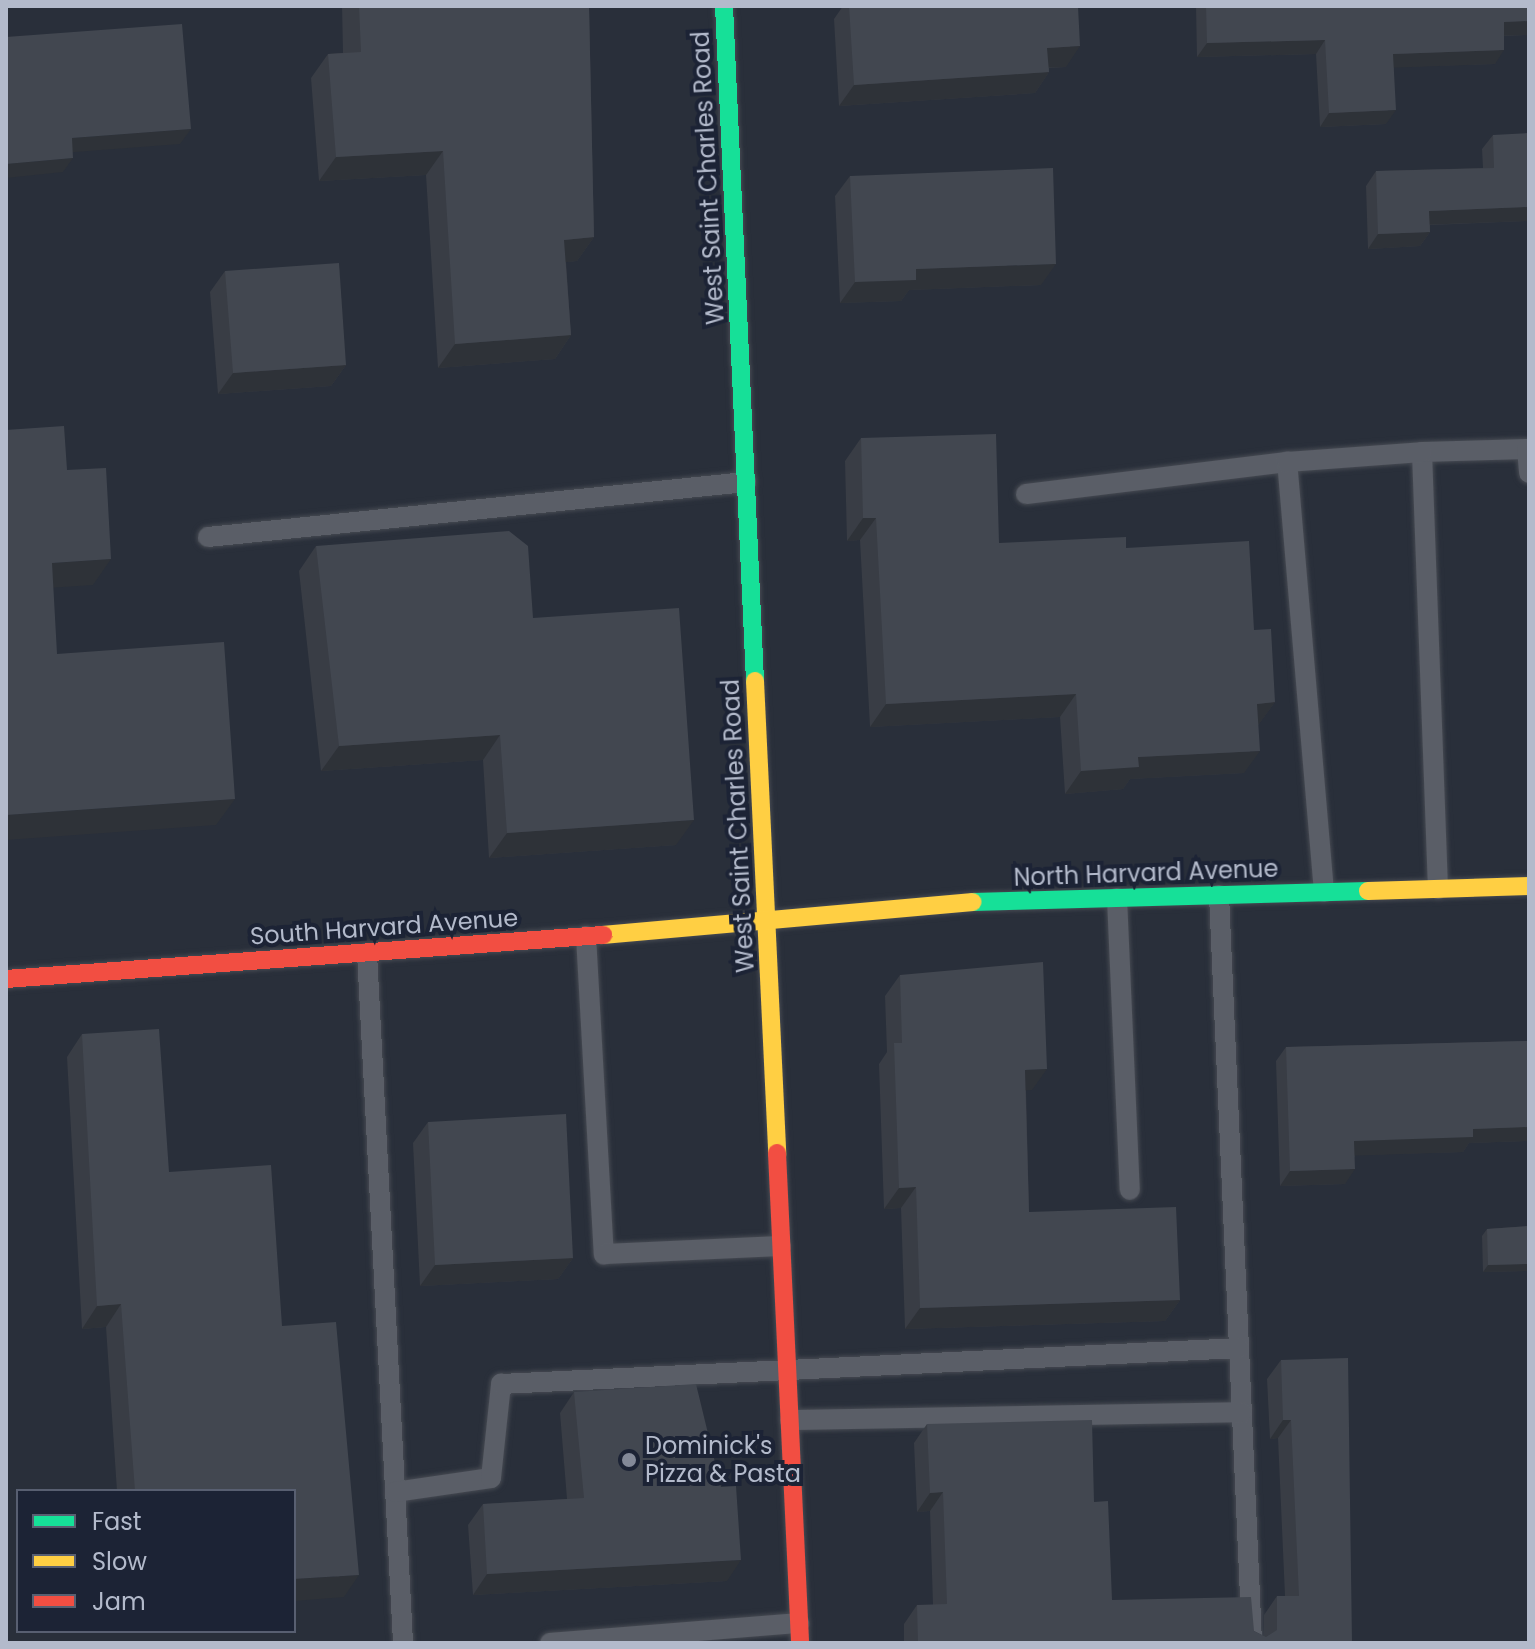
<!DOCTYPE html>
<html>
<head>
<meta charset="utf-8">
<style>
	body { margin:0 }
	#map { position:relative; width:1535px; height:1649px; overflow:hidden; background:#292f3a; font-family:Poppins,sans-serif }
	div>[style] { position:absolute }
	.roads { filter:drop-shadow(0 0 2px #464a52) drop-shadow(0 0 2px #464a52) }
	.lane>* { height:20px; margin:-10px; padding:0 10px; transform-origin:10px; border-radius:10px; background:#5a5e67 }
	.fast>* { height:18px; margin:-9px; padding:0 9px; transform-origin:9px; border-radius:9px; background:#16e098 }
	.slow>* { height:18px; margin:-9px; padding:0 9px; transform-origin:9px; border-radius:9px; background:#ffcf43 }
	.jam>* { height:18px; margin:-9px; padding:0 9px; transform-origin:9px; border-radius:9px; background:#f24e42 }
	.wall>* { inset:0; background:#393d45 }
	.shaded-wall>* { inset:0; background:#2e3238 }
	.building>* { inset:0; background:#424750 }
	.dots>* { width:22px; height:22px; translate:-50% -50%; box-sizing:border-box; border:4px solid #1c2335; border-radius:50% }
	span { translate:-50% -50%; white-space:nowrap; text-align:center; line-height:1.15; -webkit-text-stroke:8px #1c2335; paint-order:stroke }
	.street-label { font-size:24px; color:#b3bacb }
	.poi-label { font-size:24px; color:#b3bacb }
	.left { translate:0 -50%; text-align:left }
	.frame { position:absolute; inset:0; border:8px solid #b3bacb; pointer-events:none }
	.legend { position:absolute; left:16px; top:1489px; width:280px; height:144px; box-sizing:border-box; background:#1c2335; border:2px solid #585f71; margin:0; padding:10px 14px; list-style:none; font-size:24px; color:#b3bacb }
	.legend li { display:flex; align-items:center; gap:16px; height:40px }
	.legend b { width:40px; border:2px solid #585f71 }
</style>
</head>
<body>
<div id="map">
	<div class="roads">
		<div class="lane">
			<i style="left:1026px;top:494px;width:263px;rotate:-7deg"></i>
			<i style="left:208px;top:537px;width:541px;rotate:-5.84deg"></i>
			<i style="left:1438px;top:889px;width:437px;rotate:-92.1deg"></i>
			<i style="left:1422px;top:452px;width:105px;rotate:-1.6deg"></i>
			<i style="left:1527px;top:449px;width:24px;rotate:85deg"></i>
			<i style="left:1324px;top:892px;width:432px;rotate:-94.9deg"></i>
			<i style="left:1287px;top:462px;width:135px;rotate:-4.2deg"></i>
			<i style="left:1219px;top:895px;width:749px;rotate:87.47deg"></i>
			<i style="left:1117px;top:898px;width:292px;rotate:87.5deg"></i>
			<i style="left:586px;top:936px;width:319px;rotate:86.8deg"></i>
			<i style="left:604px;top:1254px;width:177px;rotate:-2.6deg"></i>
			<i style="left:367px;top:953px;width:691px;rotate:87.01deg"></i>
			<i style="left:790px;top:1420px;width:452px;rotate:-1deg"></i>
			<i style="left:395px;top:1492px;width:97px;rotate:-8.3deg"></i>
			<i style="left:491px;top:1478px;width:95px;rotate:-83.9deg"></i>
			<i style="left:501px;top:1384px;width:739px;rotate:-2.79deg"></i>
			<i style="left:550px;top:1643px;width:250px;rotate:-4.6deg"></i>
		</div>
		<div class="fast">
			<i style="left:724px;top:6px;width:676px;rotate:87.37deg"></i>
			<i style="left:973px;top:902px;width:395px;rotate:-1.6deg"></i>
		</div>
		<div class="slow">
			<i style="left:755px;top:681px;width:473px;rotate:87.3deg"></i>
			<i style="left:1368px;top:891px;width:161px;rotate:-1.8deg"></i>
			<i style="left:603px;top:935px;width:371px;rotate:-5.1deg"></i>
		</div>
		<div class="jam">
			<i style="left:6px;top:979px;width:599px;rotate:-4.22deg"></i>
			<i style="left:777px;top:1153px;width:491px;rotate:87.3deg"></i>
		</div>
	</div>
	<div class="wall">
		<i style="clip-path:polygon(342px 6px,589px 6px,594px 237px,577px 261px,566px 262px,571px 335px,555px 359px,438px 368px,426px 175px,319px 181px,311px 78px,328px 54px,343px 53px)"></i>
		<i style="clip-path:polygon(843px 6px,1078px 6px,1066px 67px,1049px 68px,1049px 72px,1035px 93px,839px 106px,834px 19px)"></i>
		<i style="clip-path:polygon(1196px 6px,1529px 6px,1529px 35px,1504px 36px,1495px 64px,1394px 67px,1386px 124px,1320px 127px,1316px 54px,1197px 57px)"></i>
		<i style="clip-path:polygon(1493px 135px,1529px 221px,1430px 225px,1430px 232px,1420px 246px,1368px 249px,1366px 186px,1376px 171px,1483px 168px,1482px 149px)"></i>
		<i style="clip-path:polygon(850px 176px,1041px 285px,909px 290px,901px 301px,840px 303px,835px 196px)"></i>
		<i style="clip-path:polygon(225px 271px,346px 365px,331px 386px,218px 394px,210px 292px)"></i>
		<i style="clip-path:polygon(861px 438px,999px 543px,1126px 548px,1254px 630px,1275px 702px,1258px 725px,1244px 773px,1130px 779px,1123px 789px,1065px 794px,1060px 717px,870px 727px,860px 540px,847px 541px,845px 461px)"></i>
		<i style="clip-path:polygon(316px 546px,533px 618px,676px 845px,489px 858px,483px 760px,321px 771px,299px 571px)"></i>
		<i style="clip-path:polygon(900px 975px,1032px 1090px,1026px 1090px,1029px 1212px,1180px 1300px,1165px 1321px,905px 1329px,901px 1208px,884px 1209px,879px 1064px,887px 1052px,885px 996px)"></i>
		<i style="clip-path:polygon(82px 1034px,169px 1172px,282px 1326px,344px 1597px,294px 1491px,117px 1491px,106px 1327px,82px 1329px,67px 1057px)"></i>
		<i style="clip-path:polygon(1529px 1041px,1529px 1141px,1469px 1143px,1463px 1152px,1355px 1155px,1345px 1184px,1280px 1186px,1276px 1061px,1286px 1047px)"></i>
		<i style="clip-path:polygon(428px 1122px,573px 1258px,558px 1279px,420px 1286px,413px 1143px)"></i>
		<i style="clip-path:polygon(1529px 1226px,1529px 1271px,1483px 1272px,1482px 1236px,1487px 1229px)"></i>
		<i style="clip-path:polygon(1281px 1360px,1352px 1643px,904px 1643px,904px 1624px,917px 1605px,933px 1605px,930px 1511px,917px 1512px,914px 1443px,927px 1424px,1094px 1502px,1112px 1600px,1254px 1631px,1264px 1636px,1264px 1615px,1277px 1596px,1285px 1596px,1278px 1438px,1270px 1439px,1267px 1379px)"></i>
		<i style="clip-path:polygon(574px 1392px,727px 1581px,473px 1595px,468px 1525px,483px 1504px,567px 1499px,560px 1413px)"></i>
	</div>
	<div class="shaded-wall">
		<i style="clip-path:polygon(1529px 21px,1529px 35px,1494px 36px,1504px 22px)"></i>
		<i style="clip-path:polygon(1325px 40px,1316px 54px,1197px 57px,1207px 43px)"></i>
		<i style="clip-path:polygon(1080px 46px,1066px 67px,1033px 68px,1047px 48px)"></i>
		<i style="clip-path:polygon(1504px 50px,1495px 64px,1384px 68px,1393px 54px)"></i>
		<i style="clip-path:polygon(1049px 72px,1035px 93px,839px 106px,854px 85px)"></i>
		<i style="clip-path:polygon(1396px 110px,1386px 124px,1320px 127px,1329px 113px)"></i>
		<i style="clip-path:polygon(191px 129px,180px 144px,62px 153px,72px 138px)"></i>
		<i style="clip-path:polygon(443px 151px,426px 175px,319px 181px,336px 157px)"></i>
		<i style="clip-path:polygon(73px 158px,63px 172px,6px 178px,6px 164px)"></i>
		<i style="clip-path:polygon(1529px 207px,1529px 221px,1419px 225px,1429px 211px)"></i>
		<i style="clip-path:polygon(1430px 232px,1420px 246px,1368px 249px,1378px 234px)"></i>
		<i style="clip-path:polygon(594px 237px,577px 261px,548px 264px,564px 240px)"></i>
		<i style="clip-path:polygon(1056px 264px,1041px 285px,909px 290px,901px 301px,840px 303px,855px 282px,916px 269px)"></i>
		<i style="clip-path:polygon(571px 335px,555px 359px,438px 368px,455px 344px)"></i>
		<i style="clip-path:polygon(346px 365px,331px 386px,218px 394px,233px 373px)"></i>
		<i style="clip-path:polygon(863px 518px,876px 518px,860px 540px,847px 541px)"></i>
		<i style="clip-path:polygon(111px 559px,93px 585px,33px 589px,52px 563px)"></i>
		<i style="clip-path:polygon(1076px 694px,1060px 717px,870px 727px,886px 704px)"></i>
		<i style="clip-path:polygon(1275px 702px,1259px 724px,1241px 726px,1257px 704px)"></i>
		<i style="clip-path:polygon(500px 735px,483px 760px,321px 771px,339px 746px)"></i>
		<i style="clip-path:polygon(1260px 751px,1244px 773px,1130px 779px,1123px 789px,1065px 794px,1081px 771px,1138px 757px)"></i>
		<i style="clip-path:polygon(235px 799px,216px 825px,6px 840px,6px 815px)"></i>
		<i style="clip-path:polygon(694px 820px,676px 845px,489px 858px,507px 833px)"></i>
		<i style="clip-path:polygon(1047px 1069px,1032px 1090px,1011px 1091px,1025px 1070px)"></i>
		<i style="clip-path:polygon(1529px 1127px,1529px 1141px,1469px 1143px,1463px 1152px,1344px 1156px,1354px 1141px,1473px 1129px)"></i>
		<i style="clip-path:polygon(1355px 1169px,1345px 1184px,1280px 1186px,1290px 1171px)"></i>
		<i style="clip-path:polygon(916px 1187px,901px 1208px,884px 1209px,899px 1188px)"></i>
		<i style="clip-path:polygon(573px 1258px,558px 1279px,420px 1286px,435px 1265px)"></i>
		<i style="clip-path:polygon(1529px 1264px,1529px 1271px,1483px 1272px,1488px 1265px)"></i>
		<i style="clip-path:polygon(1180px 1300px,1165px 1321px,905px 1329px,920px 1308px)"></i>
		<i style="clip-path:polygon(121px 1304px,106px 1327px,82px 1329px,97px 1306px)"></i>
		<i style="clip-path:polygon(1283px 1420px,1291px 1420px,1278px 1438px,1270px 1439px)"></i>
		<i style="clip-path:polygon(943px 1492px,930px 1511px,917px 1512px,930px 1493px)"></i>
		<i style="clip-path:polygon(741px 1560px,727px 1581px,473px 1595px,487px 1574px)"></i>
		<i style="clip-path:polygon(359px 1575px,344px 1597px,294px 1601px,294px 1579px)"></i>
	</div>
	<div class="building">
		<i style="clip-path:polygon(359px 6px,589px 6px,594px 237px,564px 240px,571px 335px,455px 344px,443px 151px,336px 157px,328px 54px,361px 52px)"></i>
		<i style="clip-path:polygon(849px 6px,1078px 6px,1080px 46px,1047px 48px,1049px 72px,854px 85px)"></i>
		<i style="clip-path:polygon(1206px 6px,1529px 6px,1529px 21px,1504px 22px,1504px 50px,1393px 54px,1396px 110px,1329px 113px,1325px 40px,1207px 43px)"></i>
		<i style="clip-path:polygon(182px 24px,191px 129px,72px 138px,73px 158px,6px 164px,6px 37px)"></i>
		<i style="clip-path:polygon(1529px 133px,1529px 207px,1429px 211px,1430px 232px,1378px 234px,1376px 171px,1494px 168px,1493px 135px)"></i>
		<i style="clip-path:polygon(1053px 168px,1056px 264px,916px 269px,916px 280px,855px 282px,850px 176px)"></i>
		<i style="clip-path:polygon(339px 263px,346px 365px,233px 373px,225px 271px)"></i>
		<i style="clip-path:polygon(64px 426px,67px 470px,106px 468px,111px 559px,52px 563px,57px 654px,224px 642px,235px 799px,6px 815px,6px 430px)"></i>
		<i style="clip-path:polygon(996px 434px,999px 543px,1126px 537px,1126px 548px,1249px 541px,1254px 630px,1271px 629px,1275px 702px,1257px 704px,1260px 751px,1138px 757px,1139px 767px,1081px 771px,1076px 694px,886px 704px,876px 518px,863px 518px,861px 438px)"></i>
		<i style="clip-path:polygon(509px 531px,528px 546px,533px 618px,679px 608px,694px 820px,507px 833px,500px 735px,339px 746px,316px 546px)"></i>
		<i style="clip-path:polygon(1043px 962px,1047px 1069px,1025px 1070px,1029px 1212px,1176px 1207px,1180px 1300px,920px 1308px,916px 1187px,899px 1188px,894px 1043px,902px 1043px,900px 975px)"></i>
		<i style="clip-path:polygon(159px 1029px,169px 1172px,271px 1165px,282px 1326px,336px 1322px,359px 1575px,294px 1579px,294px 1491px,135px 1491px,121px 1304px,97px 1306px,82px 1034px)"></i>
		<i style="clip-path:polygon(1529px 1041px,1529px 1127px,1473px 1129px,1473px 1137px,1354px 1141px,1355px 1169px,1290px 1171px,1286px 1047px)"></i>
		<i style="clip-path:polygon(566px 1114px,573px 1258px,435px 1265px,428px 1122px)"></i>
		<i style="clip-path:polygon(1529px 1226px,1529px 1264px,1488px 1265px,1487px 1229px)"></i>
		<i style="clip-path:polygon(1348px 1358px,1352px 1643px,918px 1643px,917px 1605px,947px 1604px,943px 1492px,930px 1493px,927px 1424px,1092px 1420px,1094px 1502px,1108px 1501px,1112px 1600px,1251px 1597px,1254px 1631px,1266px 1637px,1277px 1630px,1277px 1596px,1299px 1596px,1291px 1420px,1283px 1420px,1281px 1360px)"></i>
		<i style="clip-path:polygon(696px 1384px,721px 1487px,736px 1486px,741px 1560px,487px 1574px,483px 1504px,584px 1498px,574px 1392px)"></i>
	</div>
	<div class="dots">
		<i style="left:629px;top:1460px;background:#838998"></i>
	</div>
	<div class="street-label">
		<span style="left:708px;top:178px;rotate:-93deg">West Saint Charles Road</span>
		<span style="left:738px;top:826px;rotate:-93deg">West Saint Charles Road</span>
		<span style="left:1146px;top:873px;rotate:-2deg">North Harvard Avenue</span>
		<span style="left:384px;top:927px;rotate:-4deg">South Harvard Avenue</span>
	</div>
	<div class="poi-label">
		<span class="left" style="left:645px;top:1460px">Dominick's<br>Pizza &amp; Pasta</span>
	</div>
	<div class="frame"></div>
	<ul class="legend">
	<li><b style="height:10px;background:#16e098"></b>Fast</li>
	<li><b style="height:10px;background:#ffcf43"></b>Slow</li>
	<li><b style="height:10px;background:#f24e42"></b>Jam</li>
	</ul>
</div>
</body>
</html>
